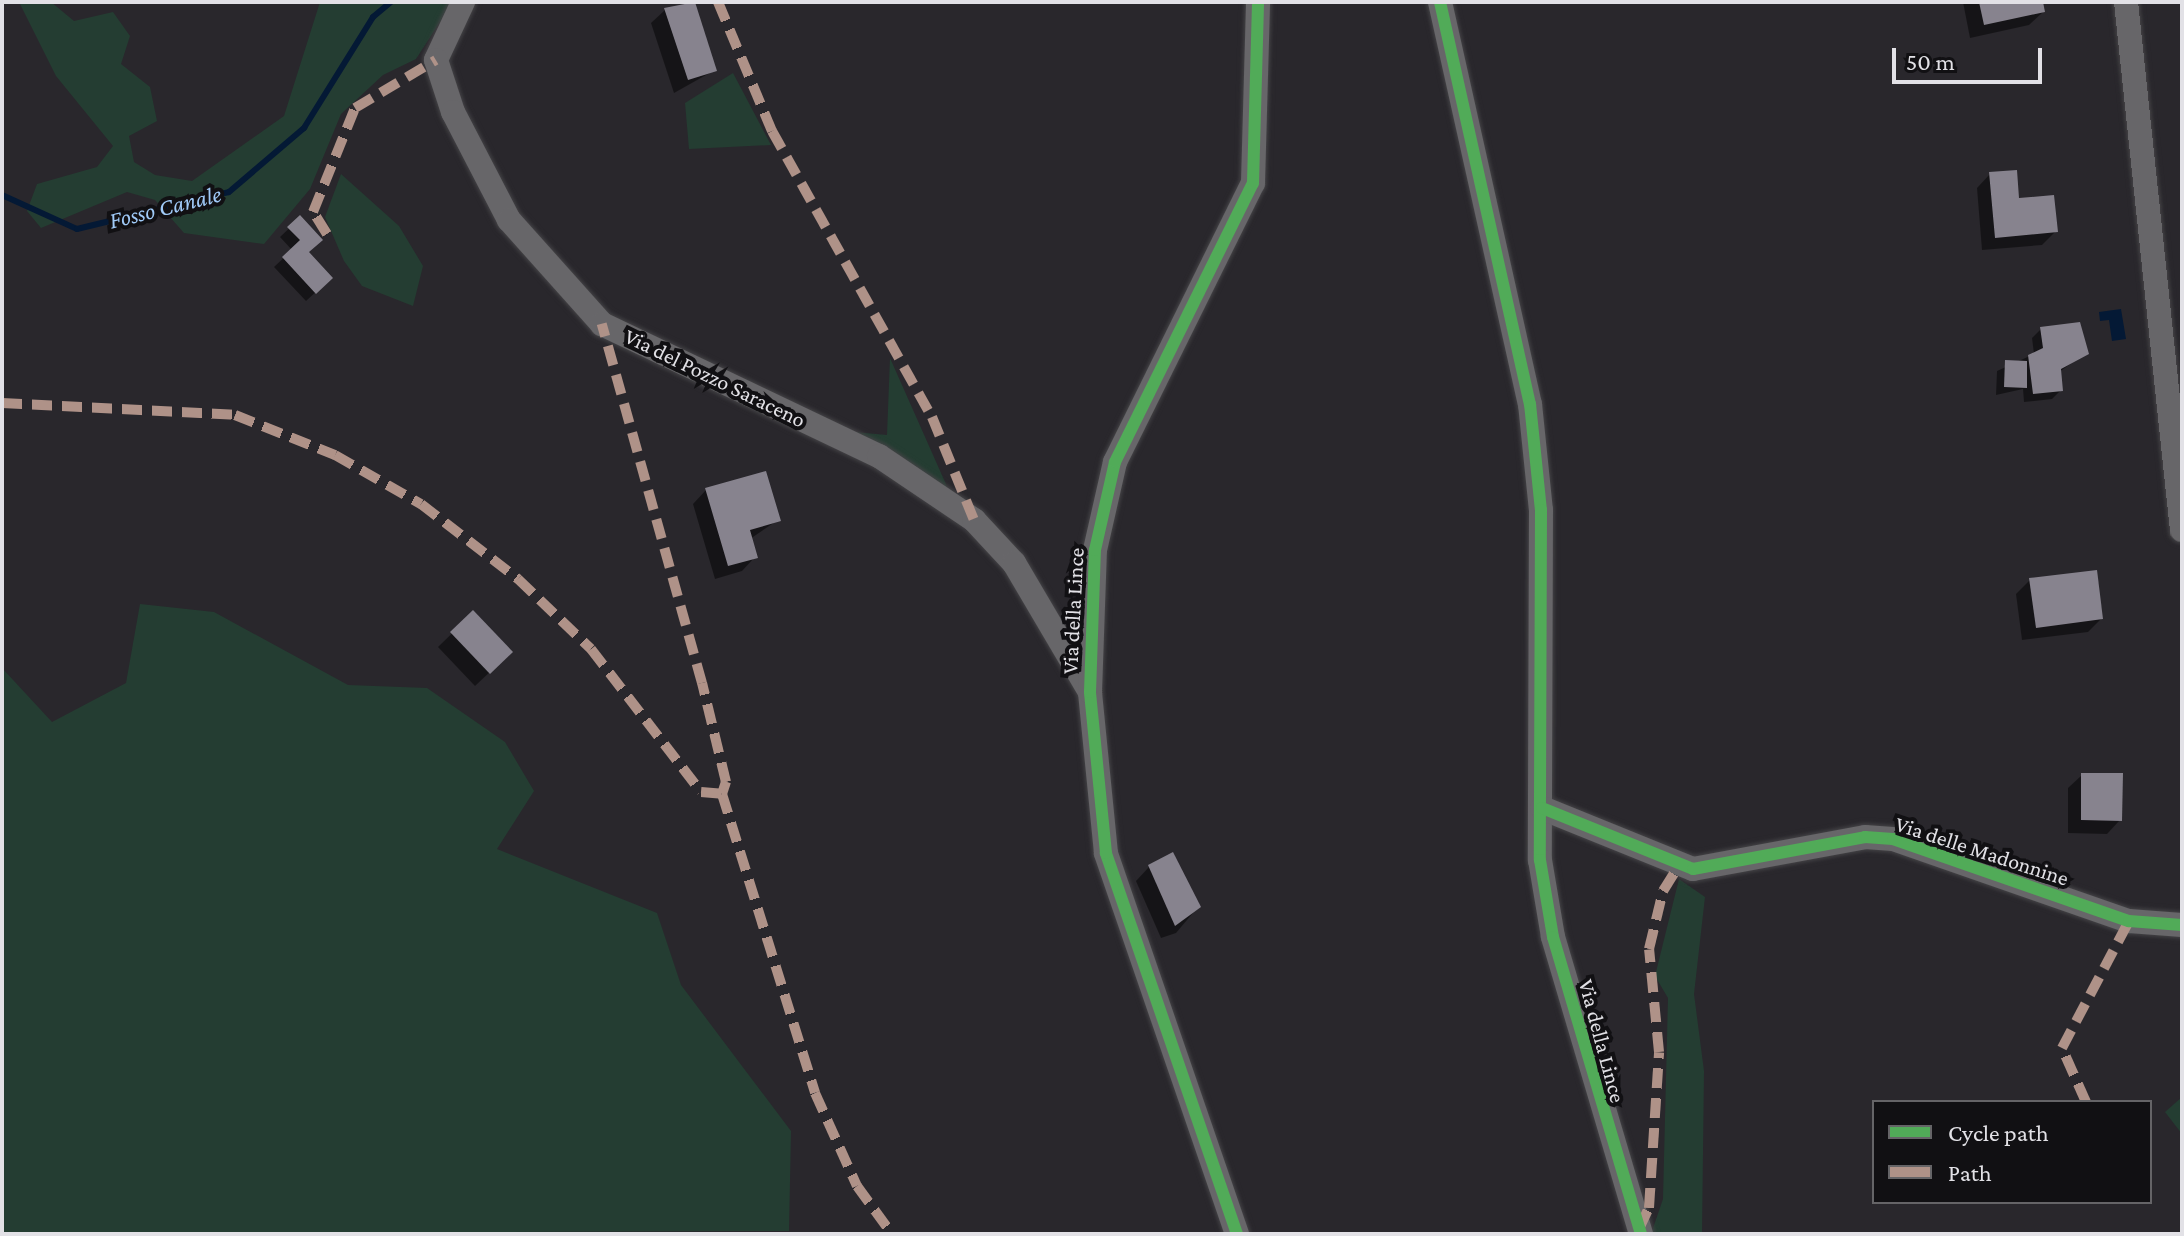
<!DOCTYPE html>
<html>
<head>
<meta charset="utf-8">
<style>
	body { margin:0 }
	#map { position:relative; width:2184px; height:1236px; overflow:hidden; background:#29272c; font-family:"Crimson Pro",serif }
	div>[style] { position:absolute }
	.green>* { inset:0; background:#243d32 }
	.water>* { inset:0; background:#041935 }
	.shadow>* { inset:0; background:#0007 }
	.stream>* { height:6px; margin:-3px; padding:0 3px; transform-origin:3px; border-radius:3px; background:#041935 }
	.building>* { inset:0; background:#87838e }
	.roads { filter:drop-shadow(0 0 2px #444346) drop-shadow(0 0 2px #444346) }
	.minor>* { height:24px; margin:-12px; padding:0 12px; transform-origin:12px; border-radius:12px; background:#676669 }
	.quiet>* { height:10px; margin-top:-5px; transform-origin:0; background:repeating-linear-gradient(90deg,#af9288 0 20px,transparent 0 30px) }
	.cycleway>* { height:12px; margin:-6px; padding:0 6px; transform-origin:6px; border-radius:6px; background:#51ab58 }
	span { translate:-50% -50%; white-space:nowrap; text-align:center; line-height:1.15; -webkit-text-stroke:8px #111013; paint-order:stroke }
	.street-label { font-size:22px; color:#e2e1e6 }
	.water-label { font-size:24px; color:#a0caf8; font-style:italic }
	.frame { position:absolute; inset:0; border:4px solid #e2e1e6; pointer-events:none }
	.legend { position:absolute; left:1872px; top:1100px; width:280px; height:104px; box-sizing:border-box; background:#111013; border:2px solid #656467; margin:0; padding:10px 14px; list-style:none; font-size:24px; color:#e2e1e6 }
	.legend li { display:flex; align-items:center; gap:16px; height:40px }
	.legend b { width:40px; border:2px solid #656467 }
	.scale { position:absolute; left:1892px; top:48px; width:150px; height:36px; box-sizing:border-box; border:4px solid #e2e1e6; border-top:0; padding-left:10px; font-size:24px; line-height:28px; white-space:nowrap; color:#e2e1e6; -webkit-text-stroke:6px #111013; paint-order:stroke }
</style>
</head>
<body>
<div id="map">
	<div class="green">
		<i style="clip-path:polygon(19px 2px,51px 2px,74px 21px,113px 12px,130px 36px,121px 64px,150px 87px,157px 121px,129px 136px,134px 162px,155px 175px,192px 181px,284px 116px,320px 2px,453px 2px,416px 59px,383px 75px,341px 114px,310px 189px,264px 244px,184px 233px,155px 200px,127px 192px,41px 228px,27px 211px,37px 184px,97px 167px,113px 146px,56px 76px)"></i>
		<i style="clip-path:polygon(733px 73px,771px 145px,689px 149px,685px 103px)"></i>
		<i style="clip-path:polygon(341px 174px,399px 226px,423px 266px,413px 306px,362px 286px,344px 261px,325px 217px)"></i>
		<i style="clip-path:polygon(890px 358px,949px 491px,854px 432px,887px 435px)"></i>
		<i style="clip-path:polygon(140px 604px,214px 612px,348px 685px,427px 688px,505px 742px,534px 791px,497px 849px,657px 913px,681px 985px,791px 1131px,789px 1231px,2px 1234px,2px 668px,52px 722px,126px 683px)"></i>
		<i style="clip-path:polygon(1679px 879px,1705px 897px,1694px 994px,1704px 1071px,1702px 1234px,1651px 1234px,1663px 1199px,1668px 998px,1655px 976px)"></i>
		<i style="clip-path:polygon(2182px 1097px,2182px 1134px,2165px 1112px)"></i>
	</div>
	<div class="water">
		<i style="clip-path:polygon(2121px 309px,2126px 339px,2112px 341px,2109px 320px,2100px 321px,2099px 312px)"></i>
	</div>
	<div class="shadow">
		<i style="clip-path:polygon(693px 2px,715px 70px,674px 93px,651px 23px,665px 10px)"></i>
		<i style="clip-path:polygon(1963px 2px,2041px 2px,2043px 12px,2029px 25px,1970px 38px)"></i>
		<i style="clip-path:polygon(1990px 174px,2056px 231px,2042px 245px,1982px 250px,1977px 188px)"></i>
		<i style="clip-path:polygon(300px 218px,307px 252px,331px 278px,306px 301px,274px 267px,292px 250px,280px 237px)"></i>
		<i style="clip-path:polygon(2041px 329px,2086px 353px,2059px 372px,2061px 390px,2052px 399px,2024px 402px,2023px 389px,1996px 395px,1997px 371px,2034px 354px,2032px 338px)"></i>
		<i style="clip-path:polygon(706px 490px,778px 520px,750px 539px,755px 557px,742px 571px,715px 579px,693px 504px)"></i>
		<i style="clip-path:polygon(2030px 580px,2101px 619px,2088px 632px,2022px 640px,2016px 594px)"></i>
		<i style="clip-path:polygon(473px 613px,511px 652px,475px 686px,438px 647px)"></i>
		<i style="clip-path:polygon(2082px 775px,2120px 820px,2107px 834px,2068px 833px,2068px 788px)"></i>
		<i style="clip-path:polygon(1149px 867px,1198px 907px,1176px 933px,1161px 938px,1136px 881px)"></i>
	</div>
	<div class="stream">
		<i style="left:2px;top:195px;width:82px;rotate:24.4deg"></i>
		<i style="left:77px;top:229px;width:156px;rotate:-13.7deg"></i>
		<i style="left:229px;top:192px;width:99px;rotate:-40.5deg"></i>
		<i style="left:304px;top:128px;width:131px;rotate:-58.1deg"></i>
		<i style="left:373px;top:17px;width:23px;rotate:-40deg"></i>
	</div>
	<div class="building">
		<i style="clip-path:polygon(695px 2px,717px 71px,688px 80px,664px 8px)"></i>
		<i style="clip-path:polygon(1979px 2px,2043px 2px,2045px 12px,1984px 25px)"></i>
		<i style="clip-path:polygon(2017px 170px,2019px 198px,2054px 195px,2058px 232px,1995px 238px,1989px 172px)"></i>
		<i style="clip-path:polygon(300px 215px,323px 240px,309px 252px,333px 278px,316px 294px,282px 257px,300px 240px,287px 227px)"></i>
		<i style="clip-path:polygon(2080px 322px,2089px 354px,2061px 369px,2063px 391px,2033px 394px,2028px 355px,2043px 348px,2040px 327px)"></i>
		<i style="clip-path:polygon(2005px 360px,2027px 361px,2027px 388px,2004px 387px)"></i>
		<i style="clip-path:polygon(766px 471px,781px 521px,750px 530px,758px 558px,728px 566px,705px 488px)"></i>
		<i style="clip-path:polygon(2097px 570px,2103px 619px,2036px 628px,2029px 578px)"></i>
		<i style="clip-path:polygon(473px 610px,513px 652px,490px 674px,450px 632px)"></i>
		<i style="clip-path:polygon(2081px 773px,2123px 773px,2122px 821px,2081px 820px)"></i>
		<i style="clip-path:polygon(1173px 852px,1201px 907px,1175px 926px,1148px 865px)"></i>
	</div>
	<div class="roads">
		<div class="minor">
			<i style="left:463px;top:2px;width:64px;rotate:115deg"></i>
			<i style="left:436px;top:60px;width:55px;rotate:71.9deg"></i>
			<i style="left:453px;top:112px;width:122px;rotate:62.6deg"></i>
			<i style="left:509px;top:220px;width:140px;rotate:48.2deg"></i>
			<i style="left:602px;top:324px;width:307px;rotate:25.5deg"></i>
			<i style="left:879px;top:456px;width:115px;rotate:34deg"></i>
			<i style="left:974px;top:520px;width:59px;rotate:47.1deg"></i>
			<i style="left:1014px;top:563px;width:150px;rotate:59.5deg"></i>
			<i style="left:1440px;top:2px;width:412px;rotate:77.4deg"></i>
			<i style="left:1530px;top:404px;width:107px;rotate:84.1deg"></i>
			<i style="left:1541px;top:510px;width:350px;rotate:90.2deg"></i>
			<i style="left:1540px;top:860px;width:78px;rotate:80.4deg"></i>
			<i style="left:1553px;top:937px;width:310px;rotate:73.5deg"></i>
			<i style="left:2126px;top:2px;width:531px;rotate:83.95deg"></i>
			<i style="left:1542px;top:808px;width:163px;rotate:22deg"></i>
			<i style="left:1693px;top:869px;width:175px;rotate:-10.5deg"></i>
			<i style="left:1865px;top:837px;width:28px;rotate:4deg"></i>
			<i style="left:1893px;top:839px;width:250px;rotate:19.2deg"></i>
			<i style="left:2129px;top:921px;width:53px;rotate:4.3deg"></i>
			<i style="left:1237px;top:1234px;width:403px;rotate:-109deg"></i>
			<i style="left:1106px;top:853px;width:162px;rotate:-95.7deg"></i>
			<i style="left:1090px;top:692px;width:142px;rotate:-88deg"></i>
			<i style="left:1095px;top:550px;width:90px;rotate:-77.2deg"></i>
			<i style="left:1115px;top:462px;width:311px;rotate:-63.7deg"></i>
			<i style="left:1253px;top:183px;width:181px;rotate:-88.4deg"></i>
		</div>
	</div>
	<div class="quiet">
		<i style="left:718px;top:2px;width:140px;rotate:67.3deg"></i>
		<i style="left:772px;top:131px;width:328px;rotate:60.8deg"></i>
		<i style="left:932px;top:417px;width:111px;rotate:67.8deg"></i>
		<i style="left:327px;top:234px;width:26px;rotate:-122deg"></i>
		<i style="left:313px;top:212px;width:112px;rotate:-68deg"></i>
		<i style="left:355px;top:108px;width:94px;rotate:-30.7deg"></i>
		<i style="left:2px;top:403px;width:233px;rotate:2.9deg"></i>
		<i style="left:235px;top:415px;width:108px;rotate:21.8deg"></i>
		<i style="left:335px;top:455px;width:99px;rotate:29.7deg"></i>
		<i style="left:421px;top:504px;width:123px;rotate:37.7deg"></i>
		<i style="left:518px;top:579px;width:101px;rotate:43.8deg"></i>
		<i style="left:591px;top:649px;width:180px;rotate:52.4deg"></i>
		<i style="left:701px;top:792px;width:21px;rotate:5deg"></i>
		<i style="left:722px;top:794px;width:13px;rotate:-72deg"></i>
		<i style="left:726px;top:782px;width:102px;rotate:-103.6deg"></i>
		<i style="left:702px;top:683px;width:373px;rotate:-105.6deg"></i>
		<i style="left:722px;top:794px;width:313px;rotate:72.7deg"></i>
		<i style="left:815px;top:1093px;width:102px;rotate:65.7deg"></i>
		<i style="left:857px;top:1186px;width:59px;rotate:53.9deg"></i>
		<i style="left:2086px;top:1102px;width:59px;rotate:-114deg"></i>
		<i style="left:2062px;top:1048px;width:144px;rotate:-62.2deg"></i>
		<i style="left:1639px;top:1229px;width:23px;rotate:-65deg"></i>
		<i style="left:1649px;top:1208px;width:156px;rotate:-86.3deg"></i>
		<i style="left:1659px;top:1052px;width:103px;rotate:-95.5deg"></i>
		<i style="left:1649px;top:949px;width:60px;rotate:-76.4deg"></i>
		<i style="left:1663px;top:891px;width:31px;rotate:-58deg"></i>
	</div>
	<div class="cycleway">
		<i style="left:1440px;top:2px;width:412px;rotate:77.4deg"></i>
		<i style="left:1530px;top:404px;width:107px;rotate:84.1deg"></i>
		<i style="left:1541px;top:510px;width:350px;rotate:90.2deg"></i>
		<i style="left:1540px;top:860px;width:78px;rotate:80.4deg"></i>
		<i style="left:1553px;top:937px;width:310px;rotate:73.5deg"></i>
		<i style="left:1542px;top:808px;width:163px;rotate:22deg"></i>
		<i style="left:1693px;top:869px;width:175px;rotate:-10.5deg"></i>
		<i style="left:1865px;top:837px;width:28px;rotate:4deg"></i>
		<i style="left:1893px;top:839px;width:250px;rotate:19.2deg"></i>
		<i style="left:2129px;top:921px;width:53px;rotate:4.3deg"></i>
		<i style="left:1237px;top:1234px;width:403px;rotate:-109deg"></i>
		<i style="left:1106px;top:853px;width:162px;rotate:-95.7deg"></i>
		<i style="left:1090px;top:692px;width:142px;rotate:-88deg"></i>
		<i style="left:1095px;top:550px;width:90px;rotate:-77.2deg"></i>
		<i style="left:1115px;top:462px;width:311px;rotate:-63.7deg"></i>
		<i style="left:1253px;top:183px;width:181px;rotate:-88.4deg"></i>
	</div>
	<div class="street-label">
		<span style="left:715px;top:378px;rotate:26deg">Via del Pozzo Saraceno</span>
		<span style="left:1073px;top:611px;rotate:-87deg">Via della Lince</span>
		<span style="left:1982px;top:851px;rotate:18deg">Via delle Madonnine</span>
		<span style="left:1602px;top:1041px;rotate:75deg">Via della Lince</span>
	</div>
	<div class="water-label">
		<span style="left:165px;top:207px;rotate:-14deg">Fosso Canale</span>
	</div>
	<div class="frame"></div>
	<ul class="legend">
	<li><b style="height:10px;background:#51ab58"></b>Cycle path</li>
	<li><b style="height:10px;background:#af9288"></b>Path</li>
	</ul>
	<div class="scale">50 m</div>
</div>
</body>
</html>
